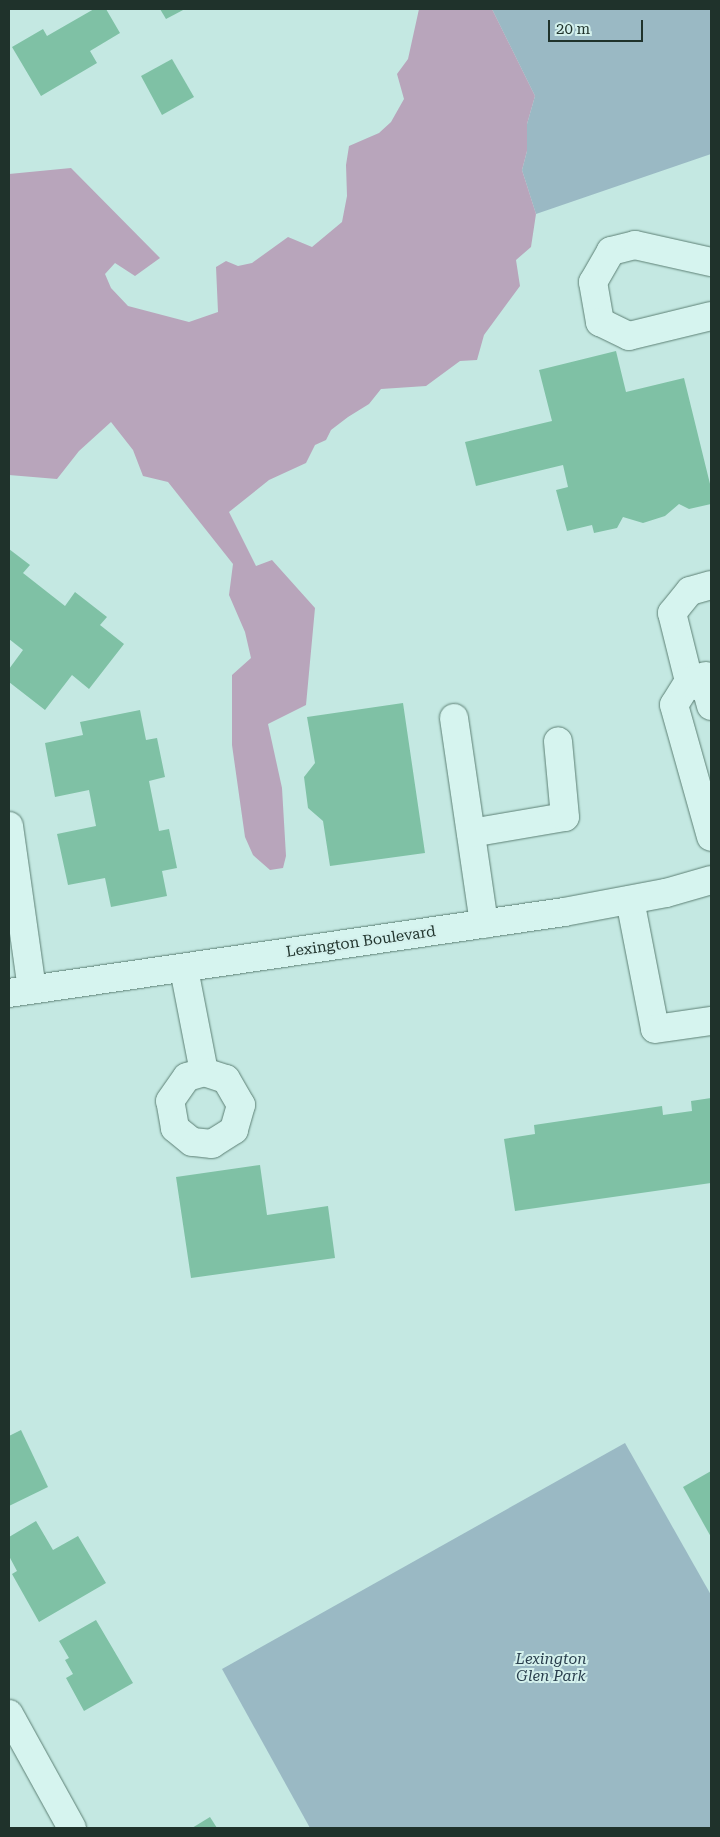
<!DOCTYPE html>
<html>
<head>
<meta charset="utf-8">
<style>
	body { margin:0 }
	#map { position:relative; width:720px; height:1837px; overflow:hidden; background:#c4e8e2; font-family:"Roboto Serif",serif }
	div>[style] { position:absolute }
	.green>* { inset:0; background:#9ab9c4 }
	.water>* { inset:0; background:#b8a5bb }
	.building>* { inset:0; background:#7fc1a5 }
	.roads { filter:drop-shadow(0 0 1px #5d8075) drop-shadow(0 0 1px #5d8075) }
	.minor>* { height:28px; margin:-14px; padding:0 14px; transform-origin:14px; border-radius:14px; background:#d6f4ef }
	span { translate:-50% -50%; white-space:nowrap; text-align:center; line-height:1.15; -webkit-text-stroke:4px #d3f0ec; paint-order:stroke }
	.street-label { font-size:15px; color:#1f322b }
	.park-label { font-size:15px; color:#283d4c; font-style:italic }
	.frame { position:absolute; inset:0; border:10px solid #1f322b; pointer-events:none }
	.scale { position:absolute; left:548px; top:20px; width:95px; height:22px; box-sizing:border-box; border:2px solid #1f322b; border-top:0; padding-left:6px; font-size:15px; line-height:18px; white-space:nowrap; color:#1f322b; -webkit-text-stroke:4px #d3f0ec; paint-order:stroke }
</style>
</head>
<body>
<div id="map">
	<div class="green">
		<i style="clip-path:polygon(492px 9px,711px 9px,711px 154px,536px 214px,522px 170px,527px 151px,527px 124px,535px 96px)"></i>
		<i style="clip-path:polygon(625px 1443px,711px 1595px,711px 1828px,310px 1828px,222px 1669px)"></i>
	</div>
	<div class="water">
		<i style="clip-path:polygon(419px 9px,492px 9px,535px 96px,527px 124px,527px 151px,522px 170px,536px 214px,531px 247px,516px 260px,520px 286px,484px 335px,477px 360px,460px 361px,426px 386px,381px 389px,369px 404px,348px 417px,331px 430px,326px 440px,315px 445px,306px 463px,269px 480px,229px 512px,256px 566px,272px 560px,315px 608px,306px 705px,268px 724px,282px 788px,286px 856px,283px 868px,270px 870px,253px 855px,245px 837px,232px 745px,232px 675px,251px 658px,245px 632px,229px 595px,233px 564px,168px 482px,143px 476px,133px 450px,111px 422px,79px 451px,57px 479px,9px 475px,9px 174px,71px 168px,160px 258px,135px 276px,115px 263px,105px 274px,111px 288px,128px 306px,189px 322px,218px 312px,216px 267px,226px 261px,238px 266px,252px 263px,288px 237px,312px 247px,342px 222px,347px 196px,346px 165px,349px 146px,379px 133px,391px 122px,404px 99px,397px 74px,408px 59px)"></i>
	</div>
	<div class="building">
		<i style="clip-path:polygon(94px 9px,106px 9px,120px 33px,90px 51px,97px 63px,41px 96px,12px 47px,43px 29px,47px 36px)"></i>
		<i style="clip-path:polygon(160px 9px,185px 9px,166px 19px)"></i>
		<i style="clip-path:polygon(172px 59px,194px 97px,162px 115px,141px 76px)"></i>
		<i style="clip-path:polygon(616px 351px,626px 392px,684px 378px,711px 488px,711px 504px,689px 509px,679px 504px,665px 516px,643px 523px,623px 517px,617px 528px,594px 533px,592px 525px,567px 531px,556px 490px,568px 487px,563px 465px,476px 486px,465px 442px,552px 421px,539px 370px)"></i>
		<i style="clip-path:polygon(9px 549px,30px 565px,23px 573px,65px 606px,75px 592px,107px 617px,100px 625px,124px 644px,89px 689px,72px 675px,45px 710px,9px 682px,9px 669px,23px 650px,9px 639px)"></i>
		<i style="clip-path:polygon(403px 703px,425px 853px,330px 866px,323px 821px,308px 808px,304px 777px,315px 763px,307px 717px)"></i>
		<i style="clip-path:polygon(140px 710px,146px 740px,157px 738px,165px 777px,149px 781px,159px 831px,169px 829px,177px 868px,162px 871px,167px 896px,111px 907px,105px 878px,68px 885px,57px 834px,96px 826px,89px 790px,55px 797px,45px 743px,83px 735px,80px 722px)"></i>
		<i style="clip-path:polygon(711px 1098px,711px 1183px,515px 1211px,504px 1139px,535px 1134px,534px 1125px,662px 1106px,663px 1115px,692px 1111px,691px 1101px)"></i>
		<i style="clip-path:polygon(260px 1165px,267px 1215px,328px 1206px,335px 1258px,191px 1278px,176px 1177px)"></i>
		<i style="clip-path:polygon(21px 1430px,48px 1487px,9px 1506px,9px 1436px)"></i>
		<i style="clip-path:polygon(711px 1471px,711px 1537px,683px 1487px)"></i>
		<i style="clip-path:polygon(36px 1521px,53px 1550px,78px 1536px,106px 1583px,39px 1622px,12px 1574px,17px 1571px,9px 1556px,9px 1537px)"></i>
		<i style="clip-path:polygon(96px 1620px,133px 1683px,84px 1711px,66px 1678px,73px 1674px,65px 1660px,69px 1658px,59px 1641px)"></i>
		<i style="clip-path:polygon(210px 1817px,217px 1828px,192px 1828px)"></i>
	</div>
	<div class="roads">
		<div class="minor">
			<i style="left:711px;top:262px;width:78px;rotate:-167.4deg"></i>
			<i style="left:635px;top:245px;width:25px;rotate:166deg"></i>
			<i style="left:611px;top:251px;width:36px;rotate:120deg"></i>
			<i style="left:593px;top:282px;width:41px;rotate:80.1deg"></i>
			<i style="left:600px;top:322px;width:32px;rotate:26deg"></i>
			<i style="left:629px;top:336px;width:84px;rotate:-13.7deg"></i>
			<i style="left:706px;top:676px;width:18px;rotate:164deg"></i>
			<i style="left:689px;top:681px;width:70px;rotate:-104deg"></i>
			<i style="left:672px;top:613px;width:28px;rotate:-51deg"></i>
			<i style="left:690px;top:591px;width:22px;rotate:-16deg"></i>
			<i style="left:711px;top:706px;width:16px;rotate:-105deg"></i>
			<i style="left:707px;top:691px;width:21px;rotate:-151deg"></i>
			<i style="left:689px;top:681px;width:28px;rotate:122deg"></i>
			<i style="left:674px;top:705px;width:137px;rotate:74.3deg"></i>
			<i style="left:454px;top:718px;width:208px;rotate:81.7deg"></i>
			<i style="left:9px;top:826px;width:165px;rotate:82deg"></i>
			<i style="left:471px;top:833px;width:95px;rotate:-9.7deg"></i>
			<i style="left:565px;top:817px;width:76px;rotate:-95.3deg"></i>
			<i style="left:630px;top:900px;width:131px;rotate:79deg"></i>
			<i style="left:655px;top:1029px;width:57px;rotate:-8.1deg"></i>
			<i style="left:184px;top:969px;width:105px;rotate:79deg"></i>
			<i style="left:204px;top:1072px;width:23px;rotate:18deg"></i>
			<i style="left:226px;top:1079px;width:30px;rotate:60deg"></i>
			<i style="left:241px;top:1105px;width:26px;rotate:106deg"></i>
			<i style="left:234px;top:1130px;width:26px;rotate:148deg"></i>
			<i style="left:212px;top:1144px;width:20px;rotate:-174deg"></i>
			<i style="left:192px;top:1142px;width:22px;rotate:-141deg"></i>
			<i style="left:175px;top:1128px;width:27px;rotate:-100deg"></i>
			<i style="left:170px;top:1101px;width:29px;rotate:-55deg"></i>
			<i style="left:187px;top:1077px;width:18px;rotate:-16deg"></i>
			<i style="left:9px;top:993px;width:561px;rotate:-8.3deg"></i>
			<i style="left:564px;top:912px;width:104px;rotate:-10.6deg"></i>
			<i style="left:666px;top:893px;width:47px;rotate:-16.1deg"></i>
			<i style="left:9px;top:1714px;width:130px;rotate:61.1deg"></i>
		</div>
	</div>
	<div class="street-label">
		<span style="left:361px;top:942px;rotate:-8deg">Lexington Boulevard</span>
	</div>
	<div class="park-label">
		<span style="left:551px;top:1668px">Lexington<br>Glen Park</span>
	</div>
	<div class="frame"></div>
	<div class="scale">20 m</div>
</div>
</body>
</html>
